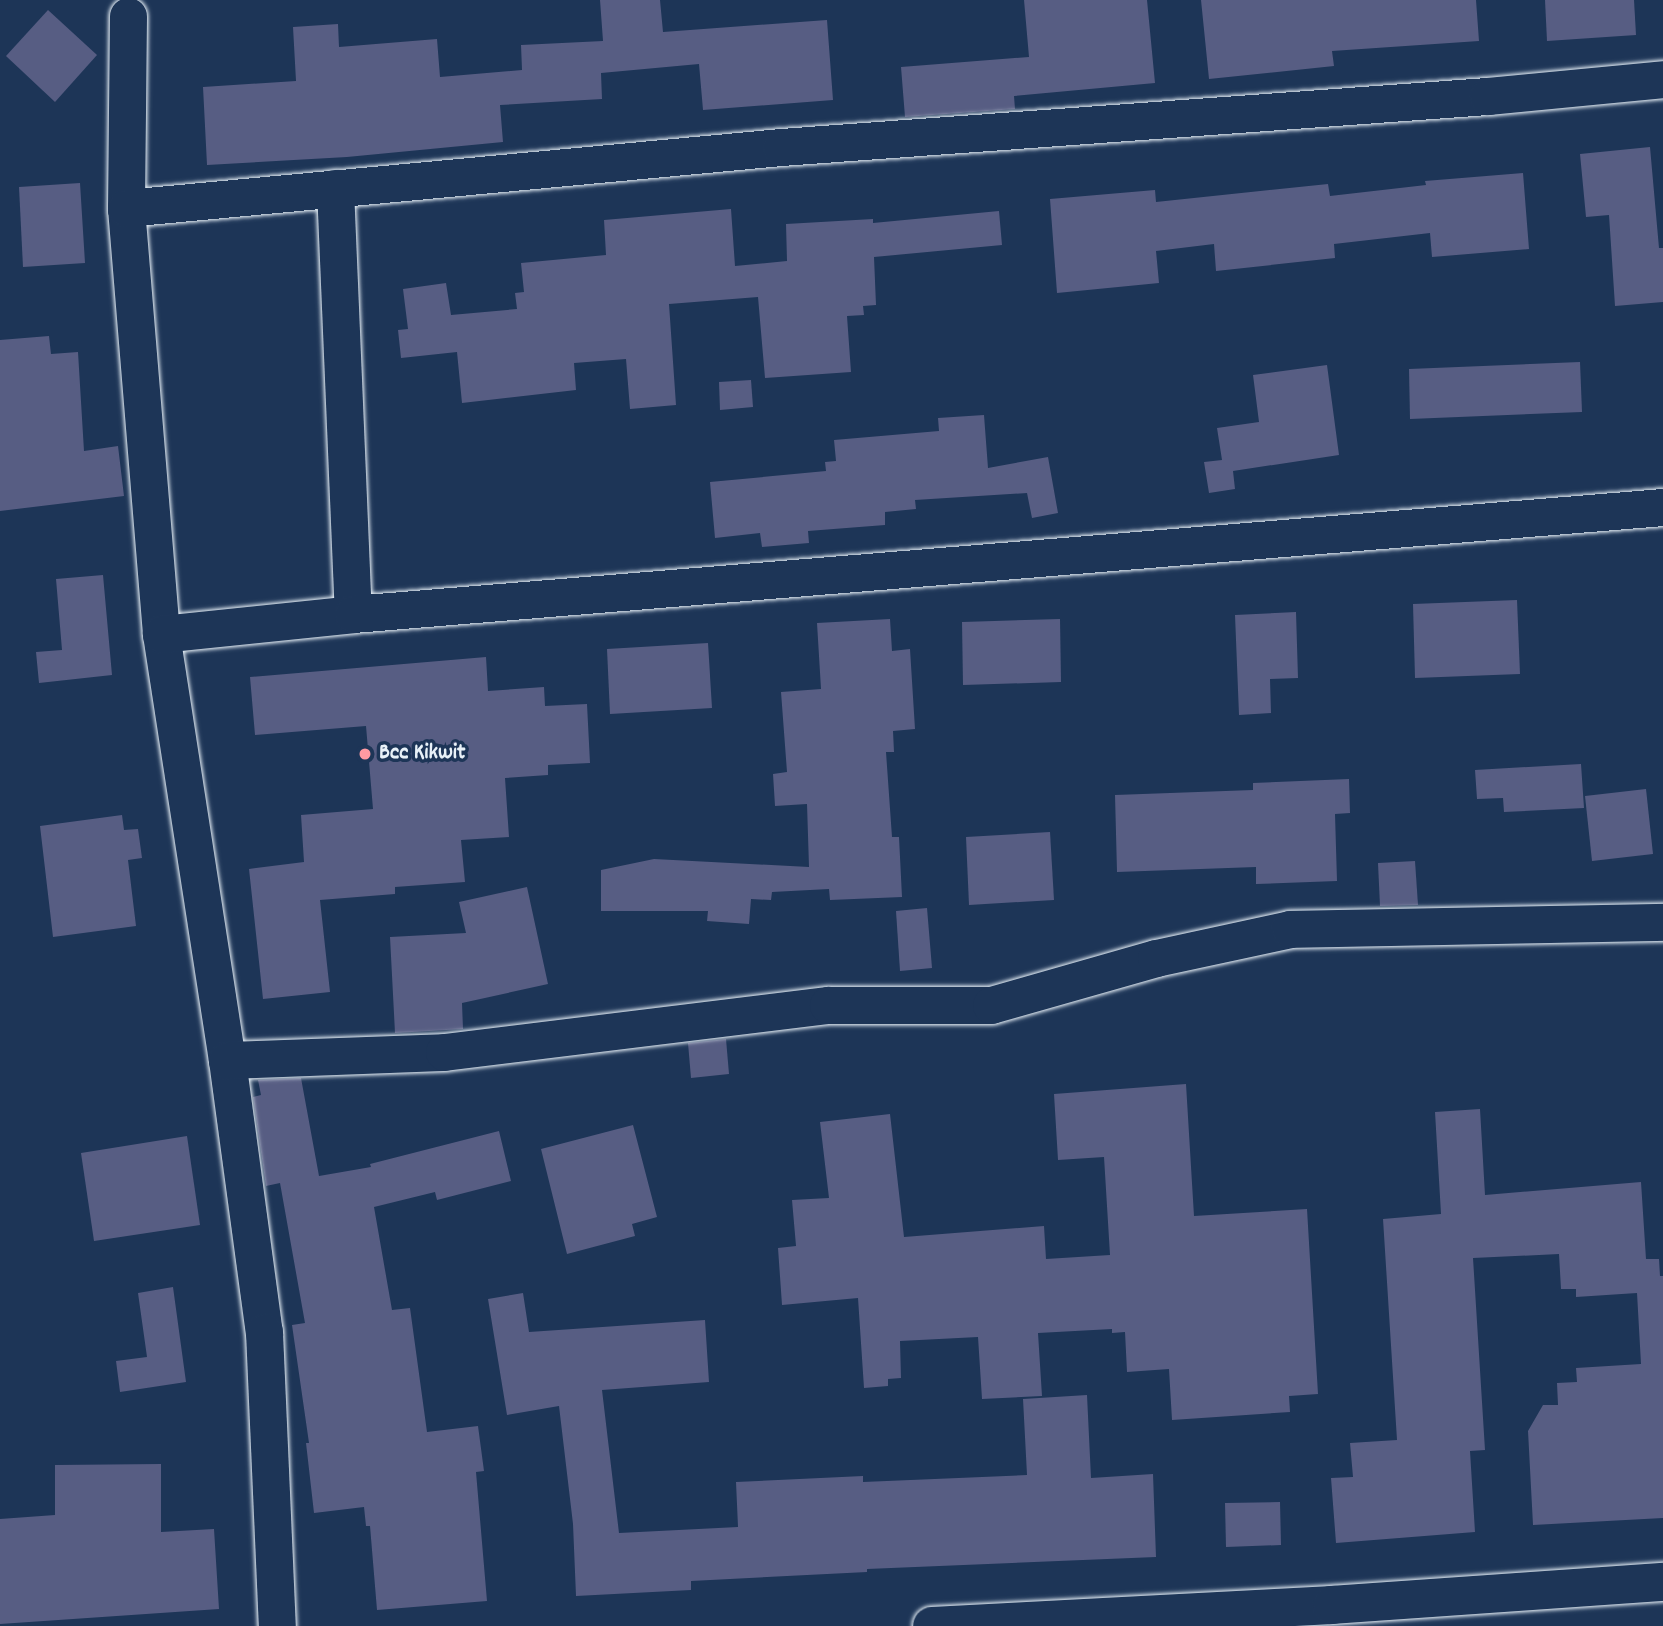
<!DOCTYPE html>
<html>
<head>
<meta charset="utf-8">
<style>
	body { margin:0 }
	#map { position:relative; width:1663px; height:1626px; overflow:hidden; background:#1d3557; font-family:Dekko,sans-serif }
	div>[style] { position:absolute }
	.building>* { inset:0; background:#575d83 }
	.roads { filter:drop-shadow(0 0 2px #e8f1f8) drop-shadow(0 0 2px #e8f1f8) }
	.minor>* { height:37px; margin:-18.5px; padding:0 18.5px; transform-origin:18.5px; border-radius:18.5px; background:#1d3557 }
	.trunk>* { height:38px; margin:-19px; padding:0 19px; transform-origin:19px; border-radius:19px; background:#1d3557 }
	.dots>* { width:19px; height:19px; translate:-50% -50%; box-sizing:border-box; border:4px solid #1d3557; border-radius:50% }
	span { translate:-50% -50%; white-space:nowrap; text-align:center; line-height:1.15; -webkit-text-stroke:7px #1d3557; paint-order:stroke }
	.poi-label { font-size:23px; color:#e8f1f8; font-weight:700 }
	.left { translate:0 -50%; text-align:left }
</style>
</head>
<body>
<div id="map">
	<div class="building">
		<i style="clip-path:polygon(600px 0,660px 0,663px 32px,827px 20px,833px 100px,703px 110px,699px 64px,601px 73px,602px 99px,500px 105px,503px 142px,347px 157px,207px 165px,203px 87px,296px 81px,293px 27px,338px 24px,339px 47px,437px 39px,440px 77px,522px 70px,521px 45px,603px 41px)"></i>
		<i style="clip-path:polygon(1024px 0,1147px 0,1155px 83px,1014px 96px,1015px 109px,905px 117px,901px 67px,1029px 57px)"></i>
		<i style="clip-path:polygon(1201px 0,1476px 0,1479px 41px,1332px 51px,1334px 66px,1209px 79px)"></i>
		<i style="clip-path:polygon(1545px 0,1634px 0,1636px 35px,1547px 41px)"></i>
		<i style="clip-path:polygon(48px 10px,97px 55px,55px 102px,6px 56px)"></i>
		<i style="clip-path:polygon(1650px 147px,1659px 248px,1663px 248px,1663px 302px,1615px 306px,1609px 215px,1586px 217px,1580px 154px)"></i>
		<i style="clip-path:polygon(1523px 173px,1529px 249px,1432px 257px,1430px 233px,1334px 244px,1335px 258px,1216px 271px,1214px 244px,1156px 251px,1159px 283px,1057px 293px,1050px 199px,1155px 190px,1156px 202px,1328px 184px,1330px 196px,1426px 185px,1425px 181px)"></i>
		<i style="clip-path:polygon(80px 183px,85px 263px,23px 267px,19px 187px)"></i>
		<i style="clip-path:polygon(731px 209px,735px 266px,787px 261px,786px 224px,873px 219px,873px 223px,999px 211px,1002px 245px,874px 257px,876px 305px,863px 306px,864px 315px,847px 316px,851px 372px,765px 378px,758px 297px,669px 304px,676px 405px,630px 409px,626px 359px,574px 363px,576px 390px,462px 403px,457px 352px,401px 358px,398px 330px,408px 329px,403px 289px,446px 283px,451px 315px,517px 309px,515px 293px,524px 292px,521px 263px,606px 255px,604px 220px)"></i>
		<i style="clip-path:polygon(49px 336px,51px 354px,78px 352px,84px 451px,118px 446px,124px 496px,0 511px,0 340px)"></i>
		<i style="clip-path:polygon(1580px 362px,1582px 412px,1410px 419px,1409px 369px)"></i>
		<i style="clip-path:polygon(1327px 365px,1339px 455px,1233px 471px,1235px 489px,1209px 493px,1204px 462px,1222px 460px,1217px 428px,1259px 422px,1253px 375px)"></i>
		<i style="clip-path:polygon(751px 380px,753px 407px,720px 410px,719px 382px)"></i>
		<i style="clip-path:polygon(984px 415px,988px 468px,1048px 457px,1058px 513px,1032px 518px,1027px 493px,915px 500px,916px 509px,885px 512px,885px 525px,808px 531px,809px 543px,762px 547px,760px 533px,715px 538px,710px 482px,826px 471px,825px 462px,836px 461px,834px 440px,939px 431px,938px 418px)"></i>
		<i style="clip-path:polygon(103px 575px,112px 675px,39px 683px,36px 652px,62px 650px,56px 579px)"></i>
		<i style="clip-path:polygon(1517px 600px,1520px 674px,1415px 678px,1413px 604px)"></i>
		<i style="clip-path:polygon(1296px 612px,1298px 678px,1270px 679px,1271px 713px,1239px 715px,1235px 615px)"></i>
		<i style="clip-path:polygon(890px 619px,892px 651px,910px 649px,915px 729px,893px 731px,894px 752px,886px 752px,892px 837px,899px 837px,902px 897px,830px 900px,829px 889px,772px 892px,771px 900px,751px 899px,749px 924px,707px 921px,708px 911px,601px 911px,601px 870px,654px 859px,809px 867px,807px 804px,775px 806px,773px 774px,787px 772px,781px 692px,821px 689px,817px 623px)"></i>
		<i style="clip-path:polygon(1060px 619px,1061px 682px,963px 685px,962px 622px)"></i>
		<i style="clip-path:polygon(708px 643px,712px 708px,610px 714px,607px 649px)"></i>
		<i style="clip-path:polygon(486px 657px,488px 691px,544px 687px,545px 706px,587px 704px,590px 763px,548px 765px,548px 775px,505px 778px,509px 837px,461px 840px,465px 882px,395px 887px,395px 894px,320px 900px,330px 992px,263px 999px,249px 869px,304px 862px,301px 815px,373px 809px,366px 726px,255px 735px,250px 677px)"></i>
		<i style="clip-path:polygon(1581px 764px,1584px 808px,1504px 812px,1503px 798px,1477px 799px,1475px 770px)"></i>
		<i style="clip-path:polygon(1349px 779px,1350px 813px,1335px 814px,1337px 881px,1256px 884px,1256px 867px,1117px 872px,1115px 795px,1253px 790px,1253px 783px)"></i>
		<i style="clip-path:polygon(1646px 789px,1653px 854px,1592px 861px,1585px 796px)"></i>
		<i style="clip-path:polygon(122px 815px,124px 830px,138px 829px,142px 858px,128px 860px,136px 926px,53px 937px,40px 826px)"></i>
		<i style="clip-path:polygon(1050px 832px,1054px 900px,969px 905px,966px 837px)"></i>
		<i style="clip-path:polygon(1415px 861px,1418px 905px,1380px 906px,1378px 863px)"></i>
		<i style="clip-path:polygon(527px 887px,548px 984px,462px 1003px,463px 1029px,395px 1033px,390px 937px,466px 933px,459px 902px)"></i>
		<i style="clip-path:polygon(927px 908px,932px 968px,900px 971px,896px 911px)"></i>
		<i style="clip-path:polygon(726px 1039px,729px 1074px,691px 1078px,688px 1043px)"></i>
		<i style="clip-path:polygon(301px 1078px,319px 1176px,371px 1167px,370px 1164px,499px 1131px,511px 1181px,437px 1200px,435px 1192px,374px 1207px,392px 1310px,410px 1308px,427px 1432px,478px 1426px,484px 1471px,476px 1472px,487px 1601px,377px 1610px,370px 1526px,366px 1526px,364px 1507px,314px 1513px,306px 1443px,309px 1443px,292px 1325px,305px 1323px,280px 1183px,266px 1186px,253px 1097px,261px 1095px,258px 1080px)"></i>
		<i style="clip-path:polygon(1186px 1084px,1194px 1216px,1307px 1209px,1318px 1394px,1289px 1396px,1290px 1412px,1172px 1420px,1169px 1369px,1127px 1372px,1125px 1332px,1112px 1333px,1112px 1329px,1038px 1333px,1042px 1396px,982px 1399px,978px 1337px,900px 1341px,901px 1378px,888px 1379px,888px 1386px,864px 1388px,858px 1298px,782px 1305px,778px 1248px,796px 1246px,792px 1200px,829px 1198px,820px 1122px,890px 1114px,904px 1237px,1044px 1226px,1046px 1259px,1110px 1255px,1104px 1157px,1058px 1160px,1054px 1094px)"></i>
		<i style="clip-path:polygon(1480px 1109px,1485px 1195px,1641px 1182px,1646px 1259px,1659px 1259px,1660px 1276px,1663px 1276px,1663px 1518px,1533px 1525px,1528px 1431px,1543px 1405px,1558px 1405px,1557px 1383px,1577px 1382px,1576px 1368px,1641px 1364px,1637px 1293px,1576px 1297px,1576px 1289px,1561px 1289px,1559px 1254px,1473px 1258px,1485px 1450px,1470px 1451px,1475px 1532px,1336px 1543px,1331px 1478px,1353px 1477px,1350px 1443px,1397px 1440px,1383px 1219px,1441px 1214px,1435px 1112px)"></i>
		<i style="clip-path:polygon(633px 1125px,657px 1217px,632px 1224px,635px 1236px,567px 1254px,541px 1149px)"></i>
		<i style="clip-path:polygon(187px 1136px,200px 1225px,94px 1241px,81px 1153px)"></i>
		<i style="clip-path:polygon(173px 1287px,186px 1382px,120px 1392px,116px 1361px,147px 1357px,138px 1293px)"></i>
		<i style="clip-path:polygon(523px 1293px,529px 1332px,705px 1320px,709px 1382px,602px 1390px,619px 1533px,738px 1527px,736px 1482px,863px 1476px,863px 1482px,1027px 1475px,1023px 1399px,1087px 1395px,1091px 1478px,1153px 1474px,1156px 1557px,867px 1569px,867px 1572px,691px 1581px,691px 1590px,576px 1596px,573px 1524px,559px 1406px,507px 1415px,488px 1299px)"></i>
		<i style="clip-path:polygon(161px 1464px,161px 1532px,214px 1529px,219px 1609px,0 1624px,0 1519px,55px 1515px,55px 1465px)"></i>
		<i style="clip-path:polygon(1280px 1502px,1281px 1545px,1226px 1547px,1225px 1503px)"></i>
	</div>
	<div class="roads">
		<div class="minor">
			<i style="left:128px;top:16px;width:192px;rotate:90.6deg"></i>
			<i style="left:126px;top:208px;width:427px;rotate:85.3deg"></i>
			<i style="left:161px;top:634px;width:431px;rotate:81.2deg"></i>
			<i style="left:227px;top:1060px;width:275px;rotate:82.3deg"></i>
			<i style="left:264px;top:1332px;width:294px;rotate:87.5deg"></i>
			<i style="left:335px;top:188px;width:426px;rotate:87.6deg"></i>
			<i style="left:126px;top:208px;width:658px;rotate:-5.32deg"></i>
			<i style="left:781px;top:147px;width:709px;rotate:-4.13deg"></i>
			<i style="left:1488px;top:96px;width:176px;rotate:-5.5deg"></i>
			<i style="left:161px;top:634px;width:193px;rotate:-5.9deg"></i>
			<i style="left:353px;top:614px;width:1314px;rotate:-4.67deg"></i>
			<i style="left:227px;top:1060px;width:217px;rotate:-2.1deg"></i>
			<i style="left:444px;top:1052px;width:387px;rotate:-7deg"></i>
			<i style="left:828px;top:1005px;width:163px"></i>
			<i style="left:991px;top:1005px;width:172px;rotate:-15.9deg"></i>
			<i style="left:1156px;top:958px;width:137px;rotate:-12.2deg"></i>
			<i style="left:1290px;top:929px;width:373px;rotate:-1.1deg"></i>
		</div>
		<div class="trunk">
			<i style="left:932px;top:1626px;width:401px;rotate:-3deg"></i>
			<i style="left:1332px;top:1605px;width:332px;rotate:-4deg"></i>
		</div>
	</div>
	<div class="dots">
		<i style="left:365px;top:754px;background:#ff9aa2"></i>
	</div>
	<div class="poi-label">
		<span class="left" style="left:379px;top:754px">Bcc Kikwit</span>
	</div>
</div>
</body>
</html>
